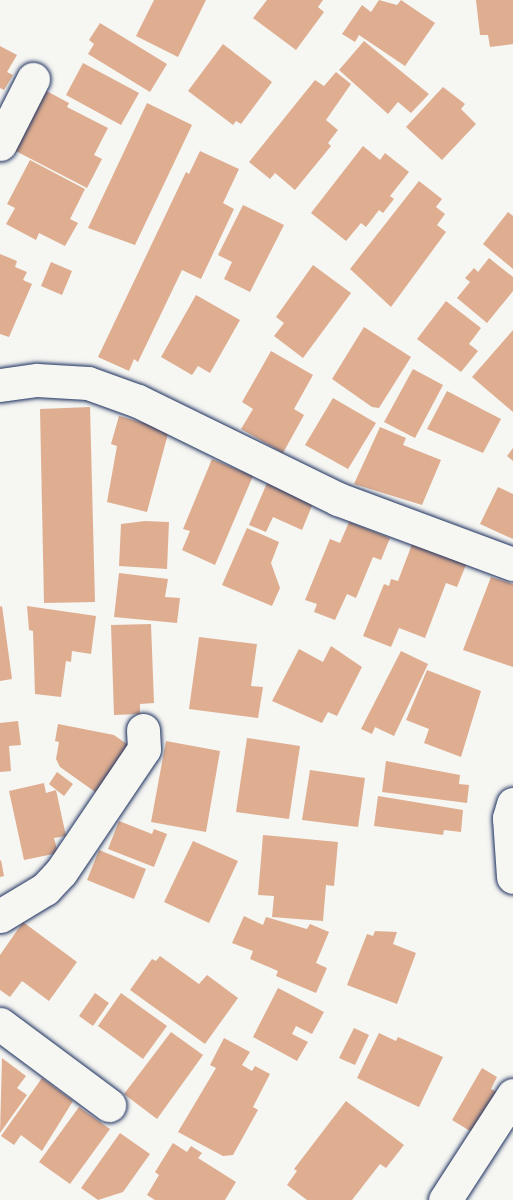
<!DOCTYPE html>
<html>
<head>
<meta charset="utf-8">
<style>
	body { margin:0 }
	#map { position:relative; width:513px; height:1200px; overflow:hidden; background:#f6f6f2; font-family:Sriracha,sans-serif }
	div>[style] { position:absolute }
	.building>* { inset:0; background:#dfae91 }
	.roads { filter:drop-shadow(0 0 2px #1b2f5e) drop-shadow(0 0 2px #1b2f5e) }
	.minor>* { height:33px; margin:-16.5px; padding:0 16.5px; transform-origin:16.5px; border-radius:16.5px; background:#f6f6f2 }
	span { translate:-50% -50%; white-space:nowrap; text-align:center; line-height:1.15; -webkit-text-stroke:4.5px #f6f6f2; paint-order:stroke }
</style>
</head>
<body>
<div id="map">
	<div class="building">
		<i style="clip-path:polygon(154px 0,206px 0,178px 57px,136px 36px)"></i>
		<i style="clip-path:polygon(267px 0,323px 0,318px 7px,324px 12px,296px 50px,253px 18px)"></i>
		<i style="clip-path:polygon(379px 0,397px 5px,401px 0,435px 23px,405px 66px,359px 35px,355px 42px,342px 34px,362px 5px,371px 12px)"></i>
		<i style="clip-path:polygon(476px 0,513px 0,513px 44px,490px 47px,488px 35px,480px 35px)"></i>
		<i style="clip-path:polygon(100px 23px,167px 64px,150px 92px,88px 54px,94px 44px,89px 40px)"></i>
		<i style="clip-path:polygon(364px 41px,429px 94px,411px 113px,398px 102px,388px 114px,339px 70px)"></i>
		<i style="clip-path:polygon(223px 44px,272px 82px,241px 124px,236px 121px,233px 125px,188px 91px)"></i>
		<i style="clip-path:polygon(0 46px,17px 55px,7px 72px,13px 75px,4px 90px,0 88px)"></i>
		<i style="clip-path:polygon(83px 63px,139px 93px,121px 125px,66px 95px)"></i>
		<i style="clip-path:polygon(336px 72px,351px 84px,326px 120px,338px 130px,328px 143px,331px 146px,295px 190px,275px 173px,270px 179px,249px 162px,315px 80px,324px 86px)"></i>
		<i style="clip-path:polygon(39px 87px,69px 103px,67px 107px,108px 128px,94px 155px,102px 159px,87px 188px,8px 147px)"></i>
		<i style="clip-path:polygon(443px 87px,465px 104px,461px 109px,476px 124px,442px 160px,406px 127px)"></i>
		<i style="clip-path:polygon(147px 103px,192px 125px,135px 245px,88px 228px)"></i>
		<i style="clip-path:polygon(363px 146px,380px 160px,385px 153px,409px 172px,390px 196px,394px 199px,383px 213px,379px 210px,366px 227px,361px 223px,346px 241px,311px 213px)"></i>
		<i style="clip-path:polygon(200px 151px,239px 169px,223px 203px,234px 209px,201px 279px,182px 270px,138px 362px,134px 359px,129px 371px,98px 357px,186px 172px,189px 174px)"></i>
		<i style="clip-path:polygon(30px 160px,85px 189px,70px 219px,78px 223px,65px 246px,39px 233px,36px 240px,6px 224px,15px 208px,7px 204px)"></i>
		<i style="clip-path:polygon(419px 181px,442px 199px,436px 207px,445px 214px,437px 225px,446px 232px,391px 307px,350px 269px)"></i>
		<i style="clip-path:polygon(243px 205px,284px 225px,250px 292px,224px 279px,232px 262px,218px 255px)"></i>
		<i style="clip-path:polygon(508px 212px,513px 216px,513px 269px,483px 244px)"></i>
		<i style="clip-path:polygon(0 254px,17px 261px,15px 267px,27px 272px,23px 280px,32px 284px,9px 337px,0 334px)"></i>
		<i style="clip-path:polygon(489px 258px,513px 277px,513px 291px,487px 323px,457px 298px,470px 282px,465px 278px,474px 268px,478px 272px)"></i>
		<i style="clip-path:polygon(51px 262px,72px 271px,62px 295px,41px 286px)"></i>
		<i style="clip-path:polygon(313px 265px,351px 293px,303px 358px,274px 336px,284px 323px,276px 317px)"></i>
		<i style="clip-path:polygon(196px 295px,240px 320px,210px 373px,198px 366px,192px 375px,161px 357px)"></i>
		<i style="clip-path:polygon(446px 301px,481px 328px,469px 344px,478px 351px,461px 372px,417px 339px)"></i>
		<i style="clip-path:polygon(364px 327px,411px 357px,379px 408px,372px 407px,332px 379px)"></i>
		<i style="clip-path:polygon(513px 330px,513px 412px,472px 377px)"></i>
		<i style="clip-path:polygon(271px 351px,313px 375px,294px 409px,304px 415px,283px 453px,241px 429px,253px 409px,242px 402px)"></i>
		<i style="clip-path:polygon(413px 369px,443px 385px,415px 438px,384px 422px)"></i>
		<i style="clip-path:polygon(447px 391px,501px 419px,483px 453px,427px 429px)"></i>
		<i style="clip-path:polygon(333px 398px,376px 423px,348px 469px,305px 445px)"></i>
		<i style="clip-path:polygon(90px 407px,95px 602px,44px 603px,40px 409px)"></i>
		<i style="clip-path:polygon(119px 416px,169px 430px,147px 512px,107px 502px,117px 446px,111px 444px)"></i>
		<i style="clip-path:polygon(380px 427px,406px 438px,403px 445px,441px 460px,422px 505px,354px 484px)"></i>
		<i style="clip-path:polygon(513px 448px,513px 461px,507px 456px)"></i>
		<i style="clip-path:polygon(212px 459px,253px 476px,215px 565px,182px 550px,190px 531px,183px 529px)"></i>
		<i style="clip-path:polygon(270px 476px,316px 496px,302px 530px,273px 517px,266px 532px,249px 525px)"></i>
		<i style="clip-path:polygon(498px 487px,513px 494px,513px 539px,480px 524px)"></i>
		<i style="clip-path:polygon(145px 521px,169px 522px,167px 569px,119px 566px,121px 524px)"></i>
		<i style="clip-path:polygon(349px 522px,390px 538px,381px 560px,373px 557px,356px 598px,347px 594px,335px 620px,314px 612px,317px 604px,305px 600px,330px 539px,340px 543px)"></i>
		<i style="clip-path:polygon(247px 528px,279px 542px,271px 563px,280px 588px,272px 606px,222px 585px)"></i>
		<i style="clip-path:polygon(414px 539px,468px 560px,457px 587px,446px 583px,425px 638px,399px 628px,391px 647px,363px 636px,384px 584px,389px 586px,391px 579px,398px 581px)"></i>
		<i style="clip-path:polygon(119px 573px,168px 579px,165px 597px,180px 598px,177px 623px,114px 617px)"></i>
		<i style="clip-path:polygon(491px 577px,513px 584px,513px 667px,463px 650px)"></i>
		<i style="clip-path:polygon(2px 606px,12px 679px,0 681px,0 607px)"></i>
		<i style="clip-path:polygon(27px 606px,96px 616px,91px 654px,72px 651px,71px 662px,66px 661px,61px 697px,35px 694px,33px 631px,29px 630px)"></i>
		<i style="clip-path:polygon(151px 624px,154px 703px,140px 704px,140px 714px,114px 715px,111px 625px)"></i>
		<i style="clip-path:polygon(199px 637px,257px 644px,251px 686px,263px 687px,258px 718px,189px 709px)"></i>
		<i style="clip-path:polygon(331px 646px,362px 667px,337px 716px,328px 712px,322px 723px,272px 701px,299px 649px,323px 662px)"></i>
		<i style="clip-path:polygon(401px 651px,428px 664px,394px 736px,375px 727px,372px 734px,361px 729px)"></i>
		<i style="clip-path:polygon(427px 670px,481px 691px,461px 757px,424px 743px,429px 729px,406px 720px)"></i>
		<i style="clip-path:polygon(18px 721px,21px 745px,9px 746px,11px 771px,0 772px,0 723px)"></i>
		<i style="clip-path:polygon(58px 724px,114px 735px,131px 747px,98px 794px,60px 767px,56px 759px,59px 742px,55px 741px)"></i>
		<i style="clip-path:polygon(247px 738px,300px 746px,289px 819px,236px 812px)"></i>
		<i style="clip-path:polygon(166px 741px,220px 751px,206px 832px,151px 822px)"></i>
		<i style="clip-path:polygon(386px 761px,460px 775px,459px 784px,469px 785px,467px 803px,382px 792px)"></i>
		<i style="clip-path:polygon(310px 770px,365px 778px,358px 827px,302px 820px)"></i>
		<i style="clip-path:polygon(57px 772px,73px 784px,64px 796px,49px 784px)"></i>
		<i style="clip-path:polygon(44px 783px,46px 793px,56px 790px,66px 836px,54px 838px,58px 853px,24px 860px,9px 791px)"></i>
		<i style="clip-path:polygon(378px 796px,463px 810px,461px 832px,444px 830px,443px 835px,374px 826px)"></i>
		<i style="clip-path:polygon(119px 821px,152px 834px,154px 829px,167px 834px,154px 867px,108px 849px)"></i>
		<i style="clip-path:polygon(263px 835px,338px 842px,334px 886px,326px 885px,323px 921px,272px 917px,274px 896px,258px 895px)"></i>
		<i style="clip-path:polygon(193px 841px,238px 861px,209px 923px,164px 902px)"></i>
		<i style="clip-path:polygon(99px 850px,146px 869px,134px 899px,87px 880px)"></i>
		<i style="clip-path:polygon(1px 860px,4px 876px,0 877px,0 861px)"></i>
		<i style="clip-path:polygon(244px 916px,263px 925px,266px 917px,307px 929px,310px 924px,329px 932px,316px 963px,327px 968px,316px 993px,276px 976px,278px 971px,250px 959px,253px 951px,232px 943px)"></i>
		<i style="clip-path:polygon(23px 922px,77px 962px,49px 1001px,22px 981px,10px 997px,0 990px,0 955px)"></i>
		<i style="clip-path:polygon(375px 931px,397px 932px,393px 944px,416px 953px,397px 1004px,347px 985px,367px 934px,373px 936px)"></i>
		<i style="clip-path:polygon(160px 956px,199px 984px,207px 975px,238px 998px,205px 1044px,130px 990px,152px 959px,156px 961px)"></i>
		<i style="clip-path:polygon(278px 988px,324px 1012px,312px 1034px,296px 1026px,292px 1034px,308px 1042px,297px 1061px,253px 1037px)"></i>
		<i style="clip-path:polygon(95px 993px,109px 1003px,93px 1026px,79px 1016px)"></i>
		<i style="clip-path:polygon(121px 993px,167px 1026px,143px 1059px,98px 1026px)"></i>
		<i style="clip-path:polygon(354px 1028px,369px 1035px,355px 1065px,339px 1058px)"></i>
		<i style="clip-path:polygon(171px 1032px,203px 1055px,157px 1119px,124px 1094px)"></i>
		<i style="clip-path:polygon(379px 1033px,396px 1041px,398px 1037px,443px 1057px,419px 1107px,357px 1078px)"></i>
		<i style="clip-path:polygon(224px 1038px,250px 1052px,242px 1065px,252px 1071px,255px 1066px,270px 1074px,253px 1107px,258px 1110px,233px 1155px,223px 1156px,178px 1132px,216px 1068px,210px 1065px)"></i>
		<i style="clip-path:polygon(2px 1058px,26px 1076px,17px 1088px,27px 1095px,0 1133px)"></i>
		<i style="clip-path:polygon(482px 1068px,497px 1077px,491px 1089px,497px 1092px,475px 1134px,452px 1120px)"></i>
		<i style="clip-path:polygon(42px 1078px,73px 1101px,42px 1151px,21px 1135px,14px 1145px,1px 1136px)"></i>
		<i style="clip-path:polygon(346px 1101px,404px 1145px,386px 1168px,380px 1164px,352px 1200px,307px 1200px,287px 1185px,297px 1171px,294px 1169px)"></i>
		<i style="clip-path:polygon(79px 1107px,110px 1129px,70px 1184px,39px 1162px)"></i>
		<i style="clip-path:polygon(120px 1133px,150px 1154px,123px 1192px,98px 1200px,81px 1188px)"></i>
		<i style="clip-path:polygon(173px 1143px,187px 1152px,191px 1146px,202px 1153px,198px 1158px,236px 1182px,225px 1200px,155px 1200px,147px 1195px,159px 1175px,155px 1172px)"></i>
	</div>
	<div class="roads">
		<div class="minor">
			<i style="left:0;top:144px;width:73px;rotate:-63.1deg"></i>
			<i style="left:0;top:385px;width:37px;rotate:-8deg"></i>
			<i style="left:37px;top:380px;width:51px;rotate:3.4deg"></i>
			<i style="left:88px;top:383px;width:53px;rotate:19.8deg"></i>
			<i style="left:138px;top:401px;width:223px;rotate:26.1deg"></i>
			<i style="left:338px;top:499px;width:187px;rotate:20.4deg"></i>
			<i style="left:513px;top:804px;width:15px;rotate:106deg"></i>
			<i style="left:509px;top:818px;width:59px;rotate:86.1deg"></i>
			<i style="left:0;top:916px;width:52px;rotate:-31deg"></i>
			<i style="left:45px;top:889px;width:23px;rotate:-47deg"></i>
			<i style="left:61px;top:872px;width:148px;rotate:-56deg"></i>
			<i style="left:144px;top:749px;width:19px;rotate:-93deg"></i>
			<i style="left:0;top:1024px;width:136px;rotate:36.6deg"></i>
			<i style="left:445px;top:1200px;width:125px;rotate:-57.1deg"></i>
		</div>
	</div>
</div>
</body>
</html>
